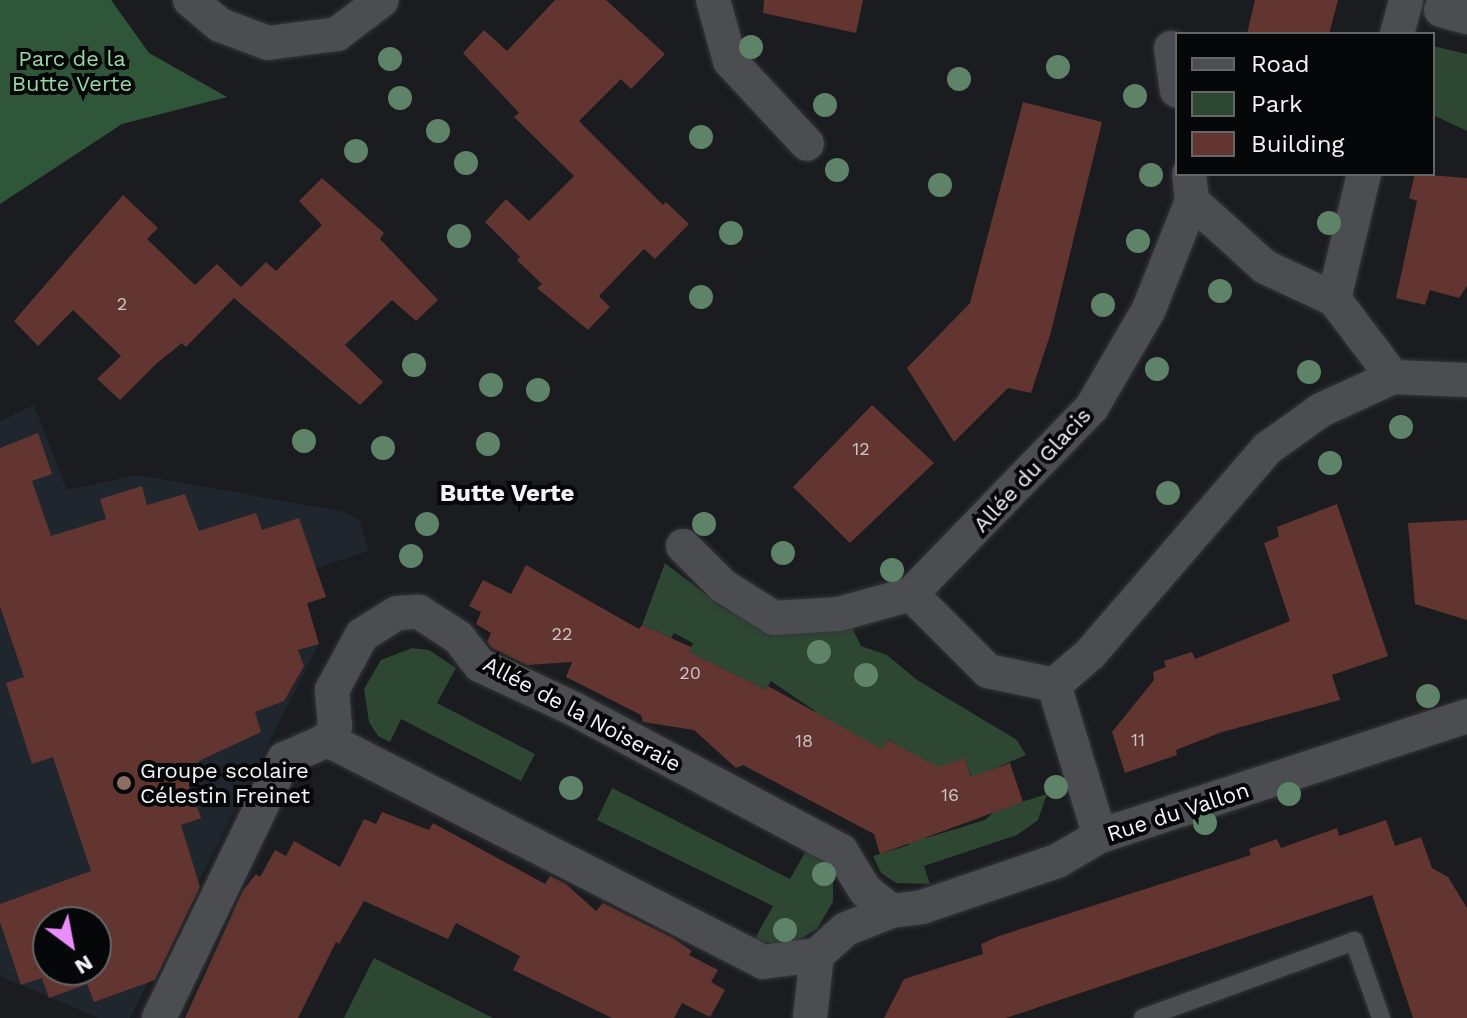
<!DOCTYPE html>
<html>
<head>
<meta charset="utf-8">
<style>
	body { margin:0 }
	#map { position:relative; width:1467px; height:1018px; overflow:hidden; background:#1a1c1f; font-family:"Work Sans",sans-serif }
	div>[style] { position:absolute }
	.built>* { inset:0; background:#20262e }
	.green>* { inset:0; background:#2d4732 }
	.forest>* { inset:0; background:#305639 }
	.building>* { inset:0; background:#623530 }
	.roads { filter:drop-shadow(0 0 2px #353639) drop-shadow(0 0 2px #353639) }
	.lane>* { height:18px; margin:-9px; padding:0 9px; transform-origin:9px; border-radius:9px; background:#4b4d51 }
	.street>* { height:34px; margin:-17px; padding:0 17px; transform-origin:17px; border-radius:17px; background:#4b4d51 }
	.trees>* { width:24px; height:24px; margin:-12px; border-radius:50%; background:#5f8368 }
	.dots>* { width:22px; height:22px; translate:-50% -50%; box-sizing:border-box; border:4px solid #060708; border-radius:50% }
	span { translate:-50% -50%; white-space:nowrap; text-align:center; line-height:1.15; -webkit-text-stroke:8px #060708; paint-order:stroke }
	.number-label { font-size:18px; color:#cfc4c5 }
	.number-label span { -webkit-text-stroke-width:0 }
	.park-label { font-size:22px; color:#97d7a4 }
	.street-label { font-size:22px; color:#f3f4f7 }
	.poi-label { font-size:22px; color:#f3f4f7 }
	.left { translate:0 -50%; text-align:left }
	.neighbourhood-label { font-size:24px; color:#f3f4f7; font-weight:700 }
	.legend { position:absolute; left:1175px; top:32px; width:260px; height:144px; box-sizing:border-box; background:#060708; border:2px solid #656668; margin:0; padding:10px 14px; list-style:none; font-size:24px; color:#f3f4f7 }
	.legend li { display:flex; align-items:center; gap:16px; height:40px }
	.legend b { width:40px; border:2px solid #656668 }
	.north { position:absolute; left:32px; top:906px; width:80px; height:80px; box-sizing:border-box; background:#060708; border:2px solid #656668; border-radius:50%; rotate:148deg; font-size:22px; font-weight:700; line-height:32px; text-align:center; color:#f3f4f7 }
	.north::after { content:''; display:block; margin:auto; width:28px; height:36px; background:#eb8dfc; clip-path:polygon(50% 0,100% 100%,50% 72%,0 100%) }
</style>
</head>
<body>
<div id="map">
	<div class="built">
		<i style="clip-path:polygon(evenodd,34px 405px,67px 490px,138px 475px,345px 512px,360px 521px,368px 551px,316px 568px,326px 597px,307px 604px,319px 644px,130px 1018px,99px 1018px,0 976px,0 421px,34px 405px,48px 922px,96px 922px,96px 970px,48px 970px,48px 922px)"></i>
	</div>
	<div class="green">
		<i style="clip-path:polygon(1433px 46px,1467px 54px,1467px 131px,1433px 115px)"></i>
		<i style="clip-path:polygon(665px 563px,725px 609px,771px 626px,852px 627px,861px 646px,887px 655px,917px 680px,1017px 740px,1026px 755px,972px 778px,965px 759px,932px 769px,888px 740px,882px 749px,812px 718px,815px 711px,771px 681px,766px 690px,689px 652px,693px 643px,674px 633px,671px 638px,642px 625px)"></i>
		<i style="clip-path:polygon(412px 648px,429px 650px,456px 668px,437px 703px,535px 754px,521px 781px,401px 719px,390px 742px,378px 736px,369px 722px,364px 689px,381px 660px)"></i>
		<i style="clip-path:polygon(612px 788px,790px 879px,807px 849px,826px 863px,833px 877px,833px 902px,817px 929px,795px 942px,776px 945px,754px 940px,773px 906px,597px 820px)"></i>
		<i style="clip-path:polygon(1047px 794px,1038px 820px,1017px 835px,924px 866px,930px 884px,896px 883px,881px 873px,873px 856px,909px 845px,908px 838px,923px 833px,926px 838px,985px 820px,996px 810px)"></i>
		<i style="clip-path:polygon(374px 958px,493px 1018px,344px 1018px)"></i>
	</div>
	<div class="forest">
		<i style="clip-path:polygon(0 0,111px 0,149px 53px,227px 97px,122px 124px,0 204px)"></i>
	</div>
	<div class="building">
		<i style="clip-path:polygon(555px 0,606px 0,665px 54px,631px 89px,621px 79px,579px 121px,663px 205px,666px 202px,689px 224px,655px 259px,644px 249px,599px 296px,610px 307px,588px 330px,537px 288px,542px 284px,517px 260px,520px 257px,485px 222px,506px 199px,529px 221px,574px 176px,514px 117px,519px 113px,463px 53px,484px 30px,507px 51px)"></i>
		<i style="clip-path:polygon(764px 0,863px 0,856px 33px,763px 13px)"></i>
		<i style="clip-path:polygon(1255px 0,1338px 0,1329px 34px,1247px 34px)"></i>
		<i style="clip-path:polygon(1023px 102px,1102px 122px,1051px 332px,1031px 393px,1008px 388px,954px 442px,907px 368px,970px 303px)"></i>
		<i style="clip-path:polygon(1415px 174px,1467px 178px,1467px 286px,1459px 298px,1430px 290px,1425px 305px,1396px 298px,1417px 201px,1409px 198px)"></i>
		<i style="clip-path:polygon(322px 178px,384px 233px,380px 239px,438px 300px,416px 321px,392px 300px,345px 345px,383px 382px,360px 405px,234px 298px,186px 347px,182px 343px,156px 364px,120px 400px,97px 379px,121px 356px,73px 310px,38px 346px,14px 321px,123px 195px,158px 228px,147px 239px,195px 285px,217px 264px,241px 287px,266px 262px,276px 271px,322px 225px,299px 201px)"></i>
		<i style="clip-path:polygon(872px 405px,934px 463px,850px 543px,793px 487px)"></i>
		<i style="clip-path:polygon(evenodd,38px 433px,52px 474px,32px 481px,51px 536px,106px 519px,100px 499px,142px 486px,147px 505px,185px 494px,199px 531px,256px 513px,262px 530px,299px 518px,326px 597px,307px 603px,319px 644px,298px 650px,304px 666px,284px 701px,255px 712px,261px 732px,199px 761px,189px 784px,201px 818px,181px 825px,200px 887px,155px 980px,94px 1002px,87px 984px,49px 998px,42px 978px,21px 985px,0 922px,0 904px,91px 871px,53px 757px,32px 764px,6px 683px,24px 677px,0 606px,0 448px,38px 433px,48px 922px,96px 922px,96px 970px,48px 970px,48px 922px)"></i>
		<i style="clip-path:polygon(1337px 504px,1388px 656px,1332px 675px,1340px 700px,1222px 732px,1176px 750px,1177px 755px,1125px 773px,1112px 732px,1154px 680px,1153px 672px,1166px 667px,1164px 661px,1192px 652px,1195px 659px,1290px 621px,1264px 543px,1279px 537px,1277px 527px)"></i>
		<i style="clip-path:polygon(1467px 520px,1467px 620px,1415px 604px,1408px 523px)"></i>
		<i style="clip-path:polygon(526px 565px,639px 629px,642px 625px,691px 647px,689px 652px,766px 690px,768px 686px,882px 749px,887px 740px,938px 767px,965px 758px,971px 777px,1010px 763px,1023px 802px,880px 854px,874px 834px,743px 765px,736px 768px,694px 730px,643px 722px,641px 715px,566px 677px,572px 662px,527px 665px,492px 648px,487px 642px,491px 633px,476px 624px,481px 612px,469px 606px,483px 580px,511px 594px)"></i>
		<i style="clip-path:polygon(382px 812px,429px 830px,433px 823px,545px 884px,550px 876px,566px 884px,596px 911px,603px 903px,673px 938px,692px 951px,689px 955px,718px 970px,711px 982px,725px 990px,710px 1017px,682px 1003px,674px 1018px,612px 1018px,513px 970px,520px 956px,456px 923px,448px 939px,364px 901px,339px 944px,336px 942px,298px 1018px,185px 1018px,243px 890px,256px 874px,260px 877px,275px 850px,286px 856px,294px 841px,340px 867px,364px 819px,376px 824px)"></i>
		<i style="clip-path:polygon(1386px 820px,1395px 846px,1421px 837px,1432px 868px,1448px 877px,1467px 908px,1467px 1018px,1413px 1018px,1372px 895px,1006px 1018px,884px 1018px,904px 979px,983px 954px,981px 944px,999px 936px,1251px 855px,1249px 849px,1277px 839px,1281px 848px,1337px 828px,1339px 836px)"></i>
	</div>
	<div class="roads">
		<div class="lane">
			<i style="left:1143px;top:1018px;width:225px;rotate:-20deg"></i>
			<i style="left:1354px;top:941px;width:82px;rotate:70.7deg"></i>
		</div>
		<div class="street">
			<i style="left:190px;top:0;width:39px;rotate:40deg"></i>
			<i style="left:220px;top:25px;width:51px;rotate:20.6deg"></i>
			<i style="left:268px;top:43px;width:70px;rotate:-7.4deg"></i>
			<i style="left:337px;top:34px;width:56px;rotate:-37.1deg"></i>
			<i style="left:713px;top:0;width:63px;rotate:74.4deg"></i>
			<i style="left:730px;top:61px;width:113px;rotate:47.1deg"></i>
			<i style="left:1441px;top:10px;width:27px;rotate:15deg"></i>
			<i style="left:1397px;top:34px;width:35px;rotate:-75deg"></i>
			<i style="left:1171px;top:48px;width:43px;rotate:82.1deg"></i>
			<i style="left:1192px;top:201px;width:98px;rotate:42.1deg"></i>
			<i style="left:1265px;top:267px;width:76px;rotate:24.9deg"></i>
			<i style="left:1334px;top:299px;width:98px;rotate:52.9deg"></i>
			<i style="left:1334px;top:299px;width:129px;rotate:-76.5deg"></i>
			<i style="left:683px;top:546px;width:57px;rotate:45deg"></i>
			<i style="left:723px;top:586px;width:60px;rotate:32.1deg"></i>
			<i style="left:774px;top:618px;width:65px;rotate:-3.5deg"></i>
			<i style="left:839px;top:614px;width:75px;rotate:-15.5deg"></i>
			<i style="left:911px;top:594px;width:260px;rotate:-45.9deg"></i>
			<i style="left:1092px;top:407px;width:113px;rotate:-59.8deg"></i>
			<i style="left:1149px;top:309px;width:116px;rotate:-68.3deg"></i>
			<i style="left:1192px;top:201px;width:27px;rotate:-96deg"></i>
			<i style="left:911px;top:594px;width:109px;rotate:45deg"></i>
			<i style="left:988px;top:671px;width:67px;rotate:12deg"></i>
			<i style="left:1054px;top:685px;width:48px;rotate:-40.7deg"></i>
			<i style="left:1090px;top:654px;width:272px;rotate:-49.2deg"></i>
			<i style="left:1268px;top:448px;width:65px;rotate:-35.6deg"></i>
			<i style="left:1321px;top:410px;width:79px;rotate:-24.6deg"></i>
			<i style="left:1393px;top:377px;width:74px;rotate:2.3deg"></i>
			<i style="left:1054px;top:685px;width:158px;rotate:73.1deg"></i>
			<i style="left:328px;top:740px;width:16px;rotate:-63deg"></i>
			<i style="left:335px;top:726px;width:36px;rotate:-95deg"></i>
			<i style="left:332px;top:690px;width:63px;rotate:-61.4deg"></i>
			<i style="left:362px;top:635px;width:41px;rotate:-32.2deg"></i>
			<i style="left:397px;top:613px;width:22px;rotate:-3deg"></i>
			<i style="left:419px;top:612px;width:46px;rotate:32.7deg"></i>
			<i style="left:458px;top:637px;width:36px;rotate:52deg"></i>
			<i style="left:480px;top:665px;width:106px;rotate:25.1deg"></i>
			<i style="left:576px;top:710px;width:300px;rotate:28deg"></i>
			<i style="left:841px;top:851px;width:46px;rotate:58.4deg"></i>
			<i style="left:865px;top:890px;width:33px;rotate:39deg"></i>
			<i style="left:817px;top:955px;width:39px;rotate:-42deg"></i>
			<i style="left:846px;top:929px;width:48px;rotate:-21.8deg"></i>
			<i style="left:891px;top:911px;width:31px;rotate:-7deg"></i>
			<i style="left:922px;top:907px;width:143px;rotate:-18.8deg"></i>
			<i style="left:1057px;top:861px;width:50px;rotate:-30.2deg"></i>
			<i style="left:1100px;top:836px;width:386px;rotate:-18.1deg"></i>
			<i style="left:159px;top:1018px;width:288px;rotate:-64.2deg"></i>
			<i style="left:284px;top:759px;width:48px;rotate:-23.4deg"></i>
			<i style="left:328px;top:740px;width:488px;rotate:27deg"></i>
			<i style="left:763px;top:962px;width:54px;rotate:-7.4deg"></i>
			<i style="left:810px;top:1018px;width:63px;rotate:-83.7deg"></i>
		</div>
	</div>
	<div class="trees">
		<i style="left:751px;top:47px"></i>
		<i style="left:390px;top:59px"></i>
		<i style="left:1058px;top:67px"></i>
		<i style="left:959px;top:79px"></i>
		<i style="left:1135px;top:96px"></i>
		<i style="left:400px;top:98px"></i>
		<i style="left:825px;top:105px"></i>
		<i style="left:438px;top:131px"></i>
		<i style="left:701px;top:137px"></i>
		<i style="left:356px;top:151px"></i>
		<i style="left:466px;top:163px"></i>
		<i style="left:837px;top:170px"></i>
		<i style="left:1151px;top:175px"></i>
		<i style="left:940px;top:185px"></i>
		<i style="left:1329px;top:223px"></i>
		<i style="left:731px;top:233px"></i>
		<i style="left:459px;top:236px"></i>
		<i style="left:1138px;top:241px"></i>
		<i style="left:1220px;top:291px"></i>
		<i style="left:701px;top:297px"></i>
		<i style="left:1103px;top:305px"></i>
		<i style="left:414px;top:365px"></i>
		<i style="left:1157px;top:369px"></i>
		<i style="left:1309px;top:372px"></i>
		<i style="left:491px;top:385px"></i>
		<i style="left:538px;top:390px"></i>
		<i style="left:1401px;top:427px"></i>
		<i style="left:304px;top:441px"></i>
		<i style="left:488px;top:444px"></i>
		<i style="left:383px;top:448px"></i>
		<i style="left:1330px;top:463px"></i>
		<i style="left:1168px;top:493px"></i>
		<i style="left:427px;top:524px"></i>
		<i style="left:704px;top:524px"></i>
		<i style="left:783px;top:553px"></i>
		<i style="left:411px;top:556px"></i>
		<i style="left:892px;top:570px"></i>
		<i style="left:819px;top:652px"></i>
		<i style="left:866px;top:675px"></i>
		<i style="left:1428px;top:696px"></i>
		<i style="left:1056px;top:787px"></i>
		<i style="left:571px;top:788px"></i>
		<i style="left:1289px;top:794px"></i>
		<i style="left:1205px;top:823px"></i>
		<i style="left:824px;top:874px"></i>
		<i style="left:785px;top:930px"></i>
	</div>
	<div class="dots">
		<i style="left:124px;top:783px;background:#8d6e63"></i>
	</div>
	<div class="number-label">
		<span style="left:122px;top:304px">2</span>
		<span style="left:861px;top:449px">12</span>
		<span style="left:562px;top:634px">22</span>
		<span style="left:690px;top:673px">20</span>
		<span style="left:1138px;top:740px">11</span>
		<span style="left:804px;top:741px">18</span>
		<span style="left:950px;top:795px">16</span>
	</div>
	<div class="park-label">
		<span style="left:72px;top:71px">Parc de la<br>Butte Verte</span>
	</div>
	<div class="street-label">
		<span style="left:1032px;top:470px;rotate:-47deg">Allée du Glacis</span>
		<span style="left:582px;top:714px;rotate:28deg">Allée de la Noiseraie</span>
		<span style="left:1178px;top:812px;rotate:-18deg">Rue du Vallon</span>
	</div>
	<div class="poi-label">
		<span class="left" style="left:140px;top:783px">Groupe scolaire<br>Célestin Freinet</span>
	</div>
	<div class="neighbourhood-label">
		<span style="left:507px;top:494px">Butte Verte</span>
	</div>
	<ul class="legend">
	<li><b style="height:10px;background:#4b4d51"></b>Road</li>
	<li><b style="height:22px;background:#2d4732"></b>Park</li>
	<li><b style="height:22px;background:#623530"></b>Building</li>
	</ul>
	<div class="north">N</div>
</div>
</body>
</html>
